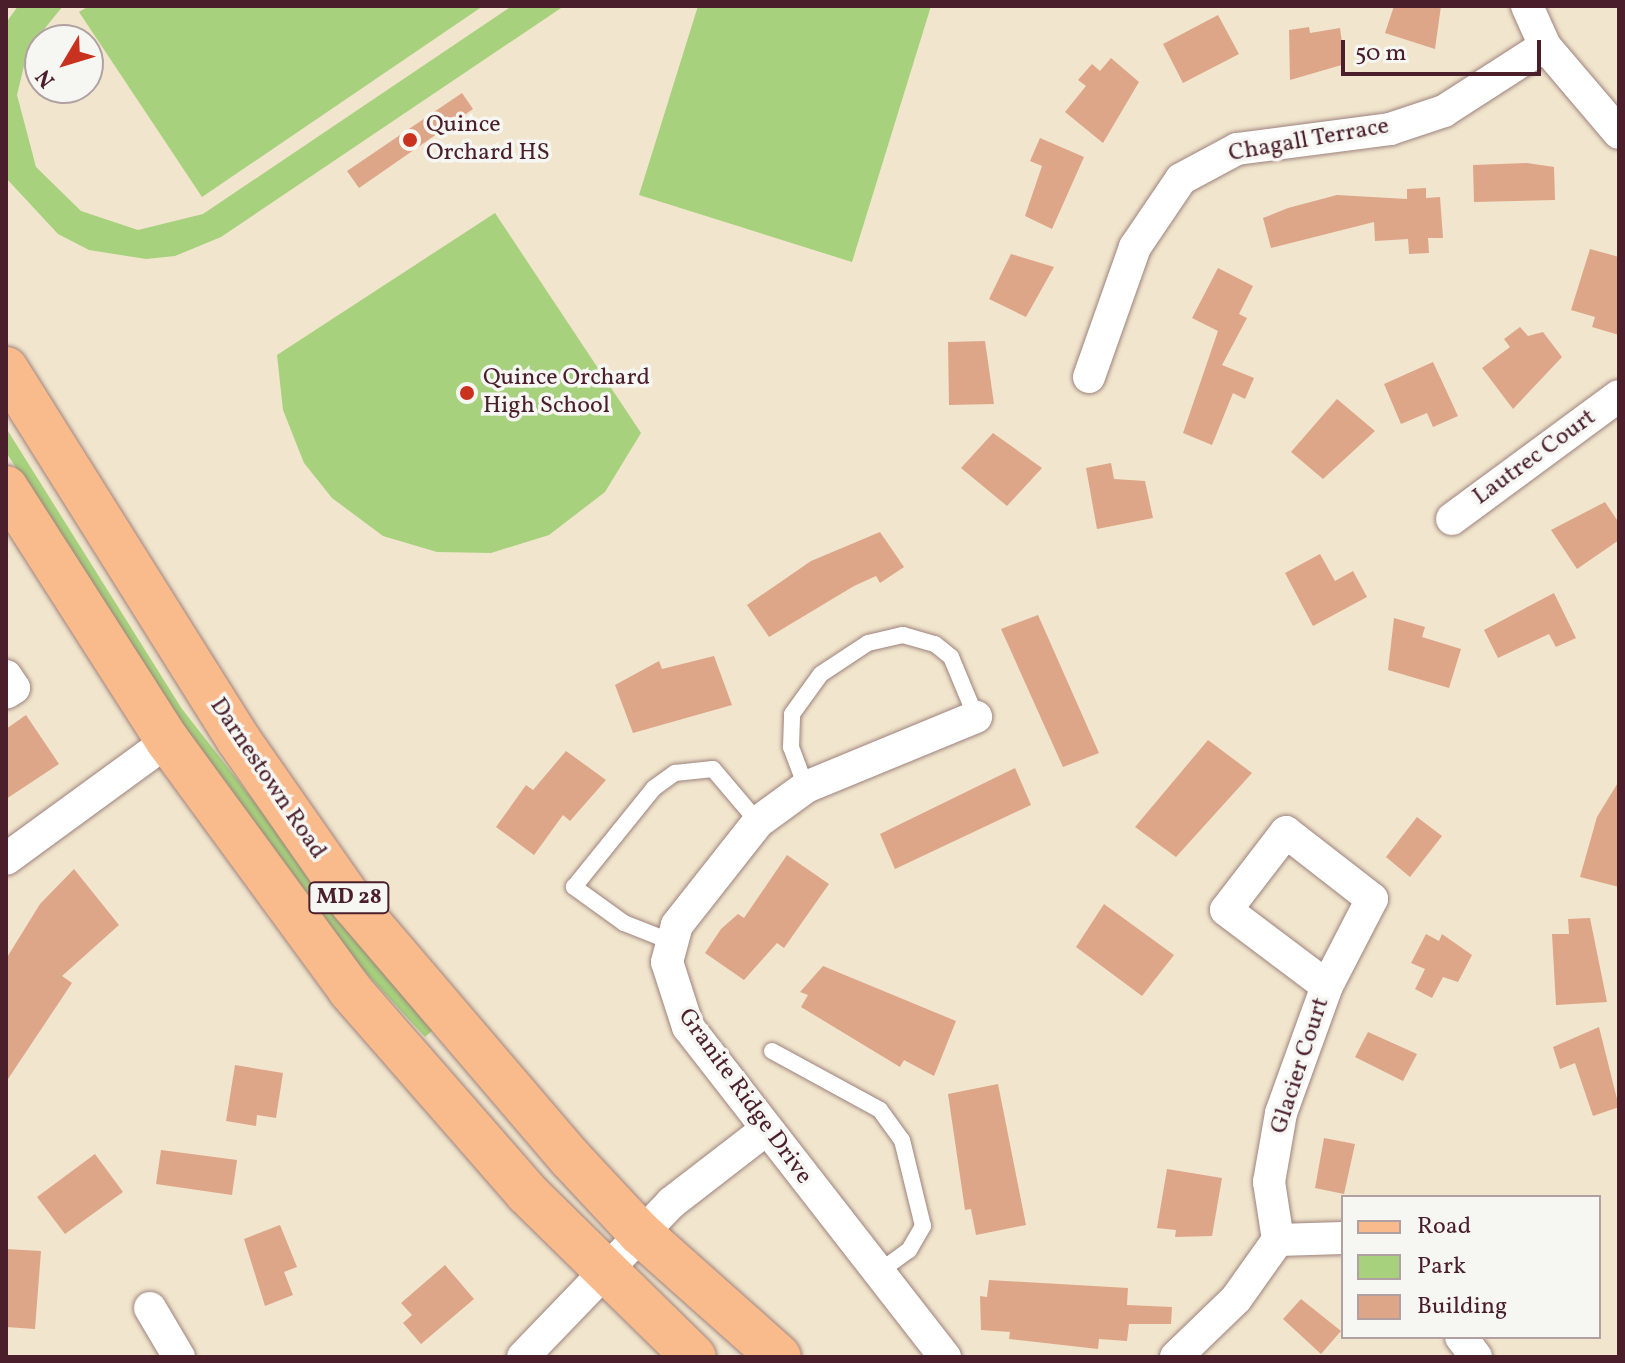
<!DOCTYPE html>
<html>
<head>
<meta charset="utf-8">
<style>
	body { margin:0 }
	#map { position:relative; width:1625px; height:1363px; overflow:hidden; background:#f1e5cd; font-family:Vollkorn,serif }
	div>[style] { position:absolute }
	.green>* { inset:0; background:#a7d17d }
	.building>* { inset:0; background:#dea689 }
	.roads { filter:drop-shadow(0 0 2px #9e827c) drop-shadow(0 0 2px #9e827c) }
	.lane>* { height:16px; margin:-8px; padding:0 8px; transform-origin:8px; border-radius:8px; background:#fff }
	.street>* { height:32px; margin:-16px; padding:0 16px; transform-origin:16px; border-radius:16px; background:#fff }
	.primary>* { height:44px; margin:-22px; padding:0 22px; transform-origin:22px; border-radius:22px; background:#fabb8c }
	.dots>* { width:22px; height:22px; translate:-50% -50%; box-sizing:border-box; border:4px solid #f6f6f2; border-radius:50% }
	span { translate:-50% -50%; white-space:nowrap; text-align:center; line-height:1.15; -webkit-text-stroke:7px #f6f6f2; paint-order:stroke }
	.shield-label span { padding:2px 6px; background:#f6f6f2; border:2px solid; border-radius:6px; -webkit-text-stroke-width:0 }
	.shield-label { font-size:22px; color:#4a1f2b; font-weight:700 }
	.poi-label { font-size:24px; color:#4a1f2b }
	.left { translate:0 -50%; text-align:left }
	.street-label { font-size:24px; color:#4a1f2b }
	.frame { position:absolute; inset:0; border:8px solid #4a1f2b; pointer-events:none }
	.legend { position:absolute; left:1341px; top:1195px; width:260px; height:144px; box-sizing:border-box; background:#f6f6f2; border:2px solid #b1a0a2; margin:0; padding:10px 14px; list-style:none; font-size:24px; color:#4a1f2b }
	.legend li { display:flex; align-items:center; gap:16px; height:40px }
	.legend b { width:40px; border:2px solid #b1a0a2 }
	.north { position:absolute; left:24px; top:24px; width:80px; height:80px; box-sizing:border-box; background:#f6f6f2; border:2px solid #b1a0a2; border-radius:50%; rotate:232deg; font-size:22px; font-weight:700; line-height:32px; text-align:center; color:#4a1f2b }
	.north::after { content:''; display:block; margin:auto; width:28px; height:36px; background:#c8321e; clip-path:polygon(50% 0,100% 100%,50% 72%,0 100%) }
	.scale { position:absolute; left:1341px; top:40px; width:200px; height:36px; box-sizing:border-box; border:4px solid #4a1f2b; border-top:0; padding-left:10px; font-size:24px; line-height:28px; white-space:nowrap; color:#4a1f2b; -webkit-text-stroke:6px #f6f6f2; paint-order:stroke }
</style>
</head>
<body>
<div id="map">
	<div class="green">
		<i style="clip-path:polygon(18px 6px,63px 6px,28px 49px,17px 95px,36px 167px,81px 211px,138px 230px,203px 214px,512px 6px,564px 6px,221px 237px,175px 256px,146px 259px,89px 250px,58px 234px,6px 178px,6px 23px)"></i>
		<i style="clip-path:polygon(89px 6px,483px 6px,202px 197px,79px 12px)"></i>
		<i style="clip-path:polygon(698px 6px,931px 6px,852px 262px,639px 195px)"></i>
		<i style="clip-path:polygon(495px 213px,641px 433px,605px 492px,549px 535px,491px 553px,437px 552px,383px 536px,332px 498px,304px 463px,283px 410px,277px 355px)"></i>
		<i style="clip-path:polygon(6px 428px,182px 709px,433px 1030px,425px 1037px,344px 949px,151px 680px,6px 452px)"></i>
	</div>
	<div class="building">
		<i style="clip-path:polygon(1394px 6px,1441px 6px,1435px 49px,1385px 33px)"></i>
		<i style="clip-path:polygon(1218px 15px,1239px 54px,1183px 83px,1163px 44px)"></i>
		<i style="clip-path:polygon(1309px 27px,1310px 33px,1340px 28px,1345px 64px,1290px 80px,1289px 30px)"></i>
		<i style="clip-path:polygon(1111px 58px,1139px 82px,1103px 143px,1065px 112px,1086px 86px,1078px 80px,1092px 64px,1100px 71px)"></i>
		<i style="clip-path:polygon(462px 93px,473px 109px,359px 188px,347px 171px)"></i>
		<i style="clip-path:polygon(1040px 138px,1084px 157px,1052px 229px,1025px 216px,1042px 166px,1030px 161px)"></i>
		<i style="clip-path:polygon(1527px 163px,1554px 167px,1555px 200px,1474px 202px,1473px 165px)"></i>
		<i style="clip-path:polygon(1426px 188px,1426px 198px,1440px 197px,1443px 238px,1428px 238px,1429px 253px,1409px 254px,1408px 239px,1375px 241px,1374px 222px,1271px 248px,1263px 218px,1288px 208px,1337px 195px,1407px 199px,1407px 189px)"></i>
		<i style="clip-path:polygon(1590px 249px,1619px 257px,1619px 335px,1592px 327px,1595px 317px,1571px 310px)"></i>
		<i style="clip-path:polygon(1011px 254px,1054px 267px,1026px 317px,989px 299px)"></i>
		<i style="clip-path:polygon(1218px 268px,1253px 286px,1239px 314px,1247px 318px,1222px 365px,1254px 378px,1245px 399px,1233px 393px,1212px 445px,1183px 433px,1218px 331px,1192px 318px)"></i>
		<i style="clip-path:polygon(1520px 327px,1528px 336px,1543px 332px,1562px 357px,1513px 409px,1482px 368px,1510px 347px,1504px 339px)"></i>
		<i style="clip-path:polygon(985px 341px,994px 404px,949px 405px,948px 342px)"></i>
		<i style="clip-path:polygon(1433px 362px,1458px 416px,1433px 427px,1427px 413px,1401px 424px,1384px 384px)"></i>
		<i style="clip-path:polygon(1337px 399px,1375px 431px,1323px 479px,1291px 452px)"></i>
		<i style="clip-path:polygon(993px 433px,1042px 468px,1007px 506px,961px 468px)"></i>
		<i style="clip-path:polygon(1111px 463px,1114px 479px,1145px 481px,1153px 518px,1097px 529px,1086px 468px)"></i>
		<i style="clip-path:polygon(1605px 502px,1619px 523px,1619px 540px,1577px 569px,1551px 530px)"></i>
		<i style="clip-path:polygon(880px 532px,904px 567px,880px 583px,876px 576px,854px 586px,769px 637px,747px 605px,811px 561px)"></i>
		<i style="clip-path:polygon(1320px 554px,1335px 581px,1353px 571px,1367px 597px,1313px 626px,1285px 573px)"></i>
		<i style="clip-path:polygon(1554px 593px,1576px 638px,1556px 647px,1549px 634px,1498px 658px,1484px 630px)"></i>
		<i style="clip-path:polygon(1038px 615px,1099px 753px,1063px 767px,1001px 629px)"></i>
		<i style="clip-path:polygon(1394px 618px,1425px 627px,1422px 637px,1461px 649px,1449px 688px,1388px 670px)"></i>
		<i style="clip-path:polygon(714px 656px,732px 705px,633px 733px,615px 685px,659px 661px,662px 669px)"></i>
		<i style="clip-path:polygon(26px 715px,59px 764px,6px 799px,6px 729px)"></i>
		<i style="clip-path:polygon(1208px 740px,1252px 773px,1176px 857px,1135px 827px)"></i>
		<i style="clip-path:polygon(566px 751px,606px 780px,570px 821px,563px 815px,534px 855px,496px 827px,526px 785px,533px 790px)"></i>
		<i style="clip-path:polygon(1015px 768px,1031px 805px,895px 869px,880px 834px)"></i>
		<i style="clip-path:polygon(1619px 781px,1619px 887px,1580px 877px,1597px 817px)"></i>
		<i style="clip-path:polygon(1417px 817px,1442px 836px,1410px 877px,1386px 857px)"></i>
		<i style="clip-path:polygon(787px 855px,829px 884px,784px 948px,777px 943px,744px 980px,705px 953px,721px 929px,738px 914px,744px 918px)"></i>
		<i style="clip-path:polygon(74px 869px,119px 925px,62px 976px,72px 983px,6px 1082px,6px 959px,40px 904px)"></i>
		<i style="clip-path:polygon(1104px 904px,1174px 955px,1142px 996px,1076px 947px)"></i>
		<i style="clip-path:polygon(1590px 918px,1607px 1002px,1556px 1005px,1552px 934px,1569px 934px,1568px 919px)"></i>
		<i style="clip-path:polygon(1426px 934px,1439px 941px,1442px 934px,1472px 955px,1458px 982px,1443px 977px,1432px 998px,1415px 989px,1425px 969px,1411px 963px)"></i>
		<i style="clip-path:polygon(823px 966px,956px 1021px,934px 1076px,904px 1060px,900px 1067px,801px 1007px,808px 995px,800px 992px)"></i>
		<i style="clip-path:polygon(1599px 1027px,1619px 1107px,1593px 1116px,1575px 1063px,1560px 1069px,1553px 1047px)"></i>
		<i style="clip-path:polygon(1368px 1032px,1417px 1054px,1403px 1081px,1355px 1057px)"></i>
		<i style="clip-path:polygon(235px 1065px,283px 1073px,276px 1118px,257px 1115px,256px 1126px,226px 1121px)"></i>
		<i style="clip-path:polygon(998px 1084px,1026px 1225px,976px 1235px,971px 1209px,965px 1210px,948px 1094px)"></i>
		<i style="clip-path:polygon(1324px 1138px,1355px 1144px,1344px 1194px,1315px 1188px)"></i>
		<i style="clip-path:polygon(161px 1150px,237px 1160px,232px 1195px,156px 1184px)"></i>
		<i style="clip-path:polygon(95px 1154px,123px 1192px,65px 1234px,37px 1197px)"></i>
		<i style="clip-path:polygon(1167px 1169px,1222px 1178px,1212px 1236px,1175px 1237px,1176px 1230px,1157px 1228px)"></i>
		<i style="clip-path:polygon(280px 1225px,297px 1267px,284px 1272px,293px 1295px,265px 1306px,244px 1239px)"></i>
		<i style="clip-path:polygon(6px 1249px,41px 1251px,35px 1329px,6px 1327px)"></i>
		<i style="clip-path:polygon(445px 1265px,474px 1299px,421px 1344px,403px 1323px,412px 1315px,401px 1303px)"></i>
		<i style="clip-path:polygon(989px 1280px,1128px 1288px,1127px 1305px,1172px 1307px,1171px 1324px,1129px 1324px,1127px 1341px,1099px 1339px,1098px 1349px,1009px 1339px,1010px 1332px,981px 1330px,980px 1296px,987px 1297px)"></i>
		<i style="clip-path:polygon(1301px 1299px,1341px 1331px,1321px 1354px,1283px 1319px)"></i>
	</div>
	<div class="roads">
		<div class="lane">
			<i style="left:806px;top:787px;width:43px;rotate:-110.6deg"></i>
			<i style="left:791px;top:747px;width:33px;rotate:-88deg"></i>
			<i style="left:792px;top:714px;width:49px;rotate:-54.1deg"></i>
			<i style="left:821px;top:674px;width:56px;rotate:-33.4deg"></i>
			<i style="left:868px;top:643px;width:36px;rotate:-13deg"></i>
			<i style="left:903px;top:635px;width:33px;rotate:16deg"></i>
			<i style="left:935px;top:644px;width:21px;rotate:39deg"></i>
			<i style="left:951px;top:657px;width:65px;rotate:67.4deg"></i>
			<i style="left:672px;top:942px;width:52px;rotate:-158.4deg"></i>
			<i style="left:624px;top:923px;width:62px;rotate:-144.2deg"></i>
			<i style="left:574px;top:887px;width:127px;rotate:-51.1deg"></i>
			<i style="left:654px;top:788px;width:26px;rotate:-36deg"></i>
			<i style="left:675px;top:773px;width:38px;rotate:-6deg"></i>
			<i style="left:713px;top:769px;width:70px;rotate:49.7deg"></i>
			<i style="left:772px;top:1051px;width:123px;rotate:28.6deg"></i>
			<i style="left:880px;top:1110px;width:37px;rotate:54deg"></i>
			<i style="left:902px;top:1140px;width:89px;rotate:76.3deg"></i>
			<i style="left:923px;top:1226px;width:28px;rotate:120deg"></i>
			<i style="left:909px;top:1250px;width:41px;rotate:144deg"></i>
		</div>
		<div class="street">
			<i style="left:1527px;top:6px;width:44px;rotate:65.8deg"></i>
			<i style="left:1545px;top:46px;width:114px;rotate:49.6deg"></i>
			<i style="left:1089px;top:377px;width:138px;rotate:-70.5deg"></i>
			<i style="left:1135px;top:247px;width:82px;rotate:-55.9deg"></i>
			<i style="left:1181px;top:179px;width:64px;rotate:-28.2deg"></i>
			<i style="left:1237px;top:149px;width:154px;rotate:-7.4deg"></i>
			<i style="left:1390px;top:129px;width:57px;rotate:-18.4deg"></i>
			<i style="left:1444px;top:111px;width:120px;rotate:-32.8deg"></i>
			<i style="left:1452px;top:519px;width:207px;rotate:-36.4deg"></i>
			<i style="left:6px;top:676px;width:14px;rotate:56deg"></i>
			<i style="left:14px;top:688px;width:9px;rotate:148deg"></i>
			<i style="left:6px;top:859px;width:200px;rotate:-36.1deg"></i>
			<i style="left:1278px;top:1240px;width:59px;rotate:-98.8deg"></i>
			<i style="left:1269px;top:1182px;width:70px;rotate:-80.1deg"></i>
			<i style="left:1281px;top:1113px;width:135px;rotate:-70.1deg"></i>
			<i style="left:1327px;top:986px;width:98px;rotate:-62.7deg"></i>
			<i style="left:1372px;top:899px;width:109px;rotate:-142.1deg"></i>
			<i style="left:1286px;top:832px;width:98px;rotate:127.6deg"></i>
			<i style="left:1226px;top:910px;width:126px;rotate:37deg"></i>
			<i style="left:150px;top:1308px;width:57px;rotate:59.4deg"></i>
			<i style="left:1461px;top:1337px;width:25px;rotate:53deg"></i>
			<i style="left:523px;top:1357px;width:214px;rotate:-46.1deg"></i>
			<i style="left:671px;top:1203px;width:118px;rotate:-37.7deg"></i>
			<i style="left:945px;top:1357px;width:418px;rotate:-127.9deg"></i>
			<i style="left:688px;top:1027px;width:68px;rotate:-107.9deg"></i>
			<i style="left:667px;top:962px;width:38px;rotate:-75deg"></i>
			<i style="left:677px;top:925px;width:131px;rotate:-51.8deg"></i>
			<i style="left:758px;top:822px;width:59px;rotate:-36.1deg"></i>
			<i style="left:806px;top:787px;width:184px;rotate:-22.4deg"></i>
			<i style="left:1176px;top:1357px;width:83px;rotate:-44deg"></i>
			<i style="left:1236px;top:1299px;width:72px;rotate:-54.6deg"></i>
			<i style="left:1278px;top:1240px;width:65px;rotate:-1.8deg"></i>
		</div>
		<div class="primary">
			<i style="left:6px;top:369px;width:437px;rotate:57.9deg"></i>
			<i style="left:238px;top:739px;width:201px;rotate:55.1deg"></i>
			<i style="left:353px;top:904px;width:335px;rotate:49.5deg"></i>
			<i style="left:571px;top:1159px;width:101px;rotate:47deg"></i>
			<i style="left:640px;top:1233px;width:186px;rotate:41.7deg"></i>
			<i style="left:6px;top:488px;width:300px;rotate:57.4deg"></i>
			<i style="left:168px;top:741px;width:308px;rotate:53.8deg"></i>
			<i style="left:350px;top:990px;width:269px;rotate:48.9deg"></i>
			<i style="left:527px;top:1193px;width:234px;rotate:44.5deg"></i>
		</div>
	</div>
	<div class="dots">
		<i style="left:410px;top:140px;background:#c8321e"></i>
		<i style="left:467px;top:393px;background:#c8321e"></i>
	</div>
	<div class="shield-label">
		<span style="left:349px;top:898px">MD 28</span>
	</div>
	<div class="poi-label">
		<span class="left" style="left:426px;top:140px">Quince<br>Orchard HS</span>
		<span class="left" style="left:483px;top:393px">Quince Orchard<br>High School</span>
	</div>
	<div class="street-label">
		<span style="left:1309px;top:141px;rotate:-10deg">Chagall Terrace</span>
		<span style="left:1535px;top:458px;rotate:-36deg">Lautrec Court</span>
		<span style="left:267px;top:779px;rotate:56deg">Darnestown Road</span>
		<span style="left:1301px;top:1066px;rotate:-72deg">Glacier Court</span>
		<span style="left:744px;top:1097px;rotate:54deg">Granite Ridge Drive</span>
	</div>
	<div class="frame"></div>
	<ul class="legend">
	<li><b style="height:10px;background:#fabb8c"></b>Road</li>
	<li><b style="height:22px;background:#a7d17d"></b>Park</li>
	<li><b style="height:22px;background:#dea689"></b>Building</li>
	</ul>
	<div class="north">N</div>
	<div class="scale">50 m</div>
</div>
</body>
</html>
